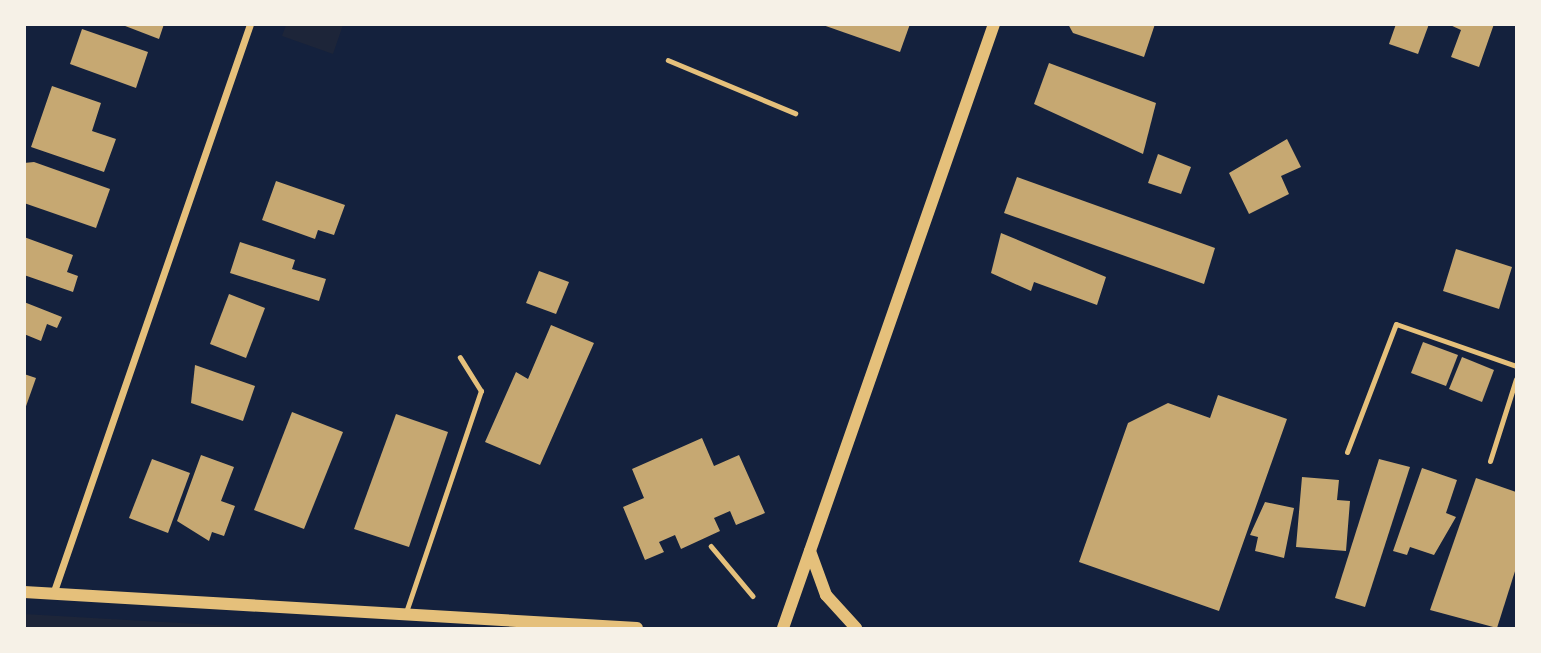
<!DOCTYPE html>
<html>
<head>
<meta charset="utf-8">
<style>
	body { margin:0 }
	#map { position:relative; width:1541px; height:653px; overflow:hidden; background:#14213d; font-family:"PT Sans",sans-serif }
	div>[style] { position:absolute }
	.green>* { inset:0; background:#1d2539 }
	.building>* { inset:0; background:#c6a872 }
	.path>* { height:4.5px; margin:-2.25px; padding:0 2.25px; transform-origin:2.25px; border-radius:2.25px; background:#e5c07b }
	.service>* { height:5px; margin:-2.5px; padding:0 2.5px; transform-origin:2.5px; border-radius:2.5px; background:#e5c07b }
	.minor>* { height:7px; margin:-3.5px; padding:0 3.5px; transform-origin:3.5px; border-radius:3.5px; background:#e5c07b }
	.tertiary>* { height:12px; margin:-6px; padding:0 6px; transform-origin:6px; border-radius:6px; background:#e5c07b }
	span { translate:-50% -50%; white-space:nowrap; text-align:center; line-height:1.15; -webkit-text-stroke:7px #f6f1e7; paint-order:stroke }
	.frame { position:absolute; inset:0; border:26px solid #f6f1e7; pointer-events:none }
</style>
</head>
<body>
<div id="map">
	<div class="green">
		<i style="clip-path:polygon(286px 25px,286px 24px,343px 25px,333px 54px,282px 36px)"></i>
		<i style="clip-path:polygon(24px 614px,110px 619px,269px 628px,25px 628px)"></i>
	</div>
	<div class="building">
		<i style="clip-path:polygon(120px 24px,164px 24px,159px 39px)"></i>
		<i style="clip-path:polygon(820px 24px,910px 24px,900px 52px)"></i>
		<i style="clip-path:polygon(1068px 24px,1155px 24px,1144px 57px,1073px 33px)"></i>
		<i style="clip-path:polygon(1396px 24px,1429px 24px,1418px 54px,1389px 44px)"></i>
		<i style="clip-path:polygon(1448px 24px,1494px 24px,1479px 67px,1451px 57px,1461px 30px)"></i>
		<i style="clip-path:polygon(82px 29px,148px 52px,136px 88px,70px 64px)"></i>
		<i style="clip-path:polygon(1049px 63px,1156px 103px,1143px 154px,1034px 104px)"></i>
		<i style="clip-path:polygon(52px 86px,101px 103px,92px 131px,116px 139px,104px 172px,31px 147px)"></i>
		<i style="clip-path:polygon(1287px 139px,1301px 167px,1281px 176px,1289px 194px,1249px 214px,1229px 173px)"></i>
		<i style="clip-path:polygon(1158px 154px,1191px 167px,1181px 194px,1148px 183px)"></i>
		<i style="clip-path:polygon(34px 162px,110px 189px,96px 228px,24px 203px,24px 163px)"></i>
		<i style="clip-path:polygon(1017px 177px,1215px 248px,1204px 284px,1004px 213px)"></i>
		<i style="clip-path:polygon(276px 181px,345px 205px,334px 235px,318px 230px,315px 239px,262px 220px)"></i>
		<i style="clip-path:polygon(1001px 233px,1106px 277px,1097px 305px,1034px 282px,1031px 291px,991px 273px)"></i>
		<i style="clip-path:polygon(24px 237px,73px 255px,67px 272px,78px 276px,73px 292px,24px 275px)"></i>
		<i style="clip-path:polygon(240px 242px,295px 260px,292px 269px,326px 279px,319px 301px,230px 273px)"></i>
		<i style="clip-path:polygon(1456px 249px,1512px 267px,1499px 309px,1443px 291px)"></i>
		<i style="clip-path:polygon(539px 271px,569px 282px,556px 314px,526px 303px)"></i>
		<i style="clip-path:polygon(229px 294px,265px 308px,246px 358px,210px 344px)"></i>
		<i style="clip-path:polygon(24px 302px,62px 317px,57px 328px,47px 324px,41px 341px,24px 334px)"></i>
		<i style="clip-path:polygon(551px 325px,594px 343px,540px 465px,485px 442px,516px 372px,528px 379px)"></i>
		<i style="clip-path:polygon(1423px 342px,1458px 355px,1446px 386px,1411px 373px)"></i>
		<i style="clip-path:polygon(1462px 357px,1494px 370px,1482px 402px,1449px 389px)"></i>
		<i style="clip-path:polygon(195px 365px,255px 386px,243px 421px,191px 403px)"></i>
		<i style="clip-path:polygon(24px 374px,36px 378px,25px 409px,24px 409px)"></i>
		<i style="clip-path:polygon(1218px 395px,1287px 419px,1219px 611px,1079px 562px,1128px 423px,1168px 403px,1210px 418px)"></i>
		<i style="clip-path:polygon(292px 412px,343px 432px,304px 529px,254px 510px)"></i>
		<i style="clip-path:polygon(396px 414px,448px 432px,409px 547px,354px 529px)"></i>
		<i style="clip-path:polygon(702px 438px,714px 466px,739px 455px,765px 513px,736px 525px,730px 511px,714px 518px,720px 531px,681px 549px,675px 535px,659px 542px,664px 552px,645px 560px,623px 507px,644px 498px,632px 469px)"></i>
		<i style="clip-path:polygon(201px 455px,234px 467px,221px 501px,235px 506px,224px 536px,212px 532px,209px 541px,177px 521px)"></i>
		<i style="clip-path:polygon(152px 459px,190px 473px,168px 533px,129px 518px)"></i>
		<i style="clip-path:polygon(1379px 459px,1410px 467px,1365px 607px,1335px 598px)"></i>
		<i style="clip-path:polygon(1422px 468px,1457px 480px,1446px 513px,1456px 517px,1434px 555px,1410px 547px,1407px 555px,1393px 551px)"></i>
		<i style="clip-path:polygon(1302px 477px,1339px 480px,1337px 500px,1350px 501px,1346px 551px,1296px 547px)"></i>
		<i style="clip-path:polygon(1476px 478px,1516px 492px,1516px 568px,1497px 628px,1430px 610px)"></i>
		<i style="clip-path:polygon(1265px 502px,1294px 508px,1284px 558px,1255px 551px,1258px 537px,1250px 535px)"></i>
	</div>
	<div class="path">
		<i style="left:668px;top:60px;width:138px;rotate:22.7deg"></i>
		<i style="left:711px;top:546px;width:65px;rotate:50deg"></i>
	</div>
	<div class="service">
		<i style="left:1347px;top:452px;width:137px;rotate:-69.1deg"></i>
		<i style="left:1396px;top:324px;width:127px;rotate:19.3deg"></i>
		<i style="left:1490px;top:461px;width:86px;rotate:-72.4deg"></i>
		<i style="left:405px;top:615px;width:237px;rotate:-71.3deg"></i>
		<i style="left:481px;top:391px;width:40px;rotate:-122deg"></i>
	</div>
	<div class="minor">
		<i style="left:53px;top:594px;width:603px;rotate:-70.93deg"></i>
	</div>
	<div class="tertiary">
		<i style="left:810px;top:551px;width:47px;rotate:70deg"></i>
		<i style="left:826px;top:595px;width:45px;rotate:47.7deg"></i>
		<i style="left:24px;top:592px;width:614px;rotate:3.36deg"></i>
		<i style="left:783px;top:628px;width:640px;rotate:-70.74deg"></i>
	</div>
	<div class="frame"></div>
</div>
</body>
</html>
